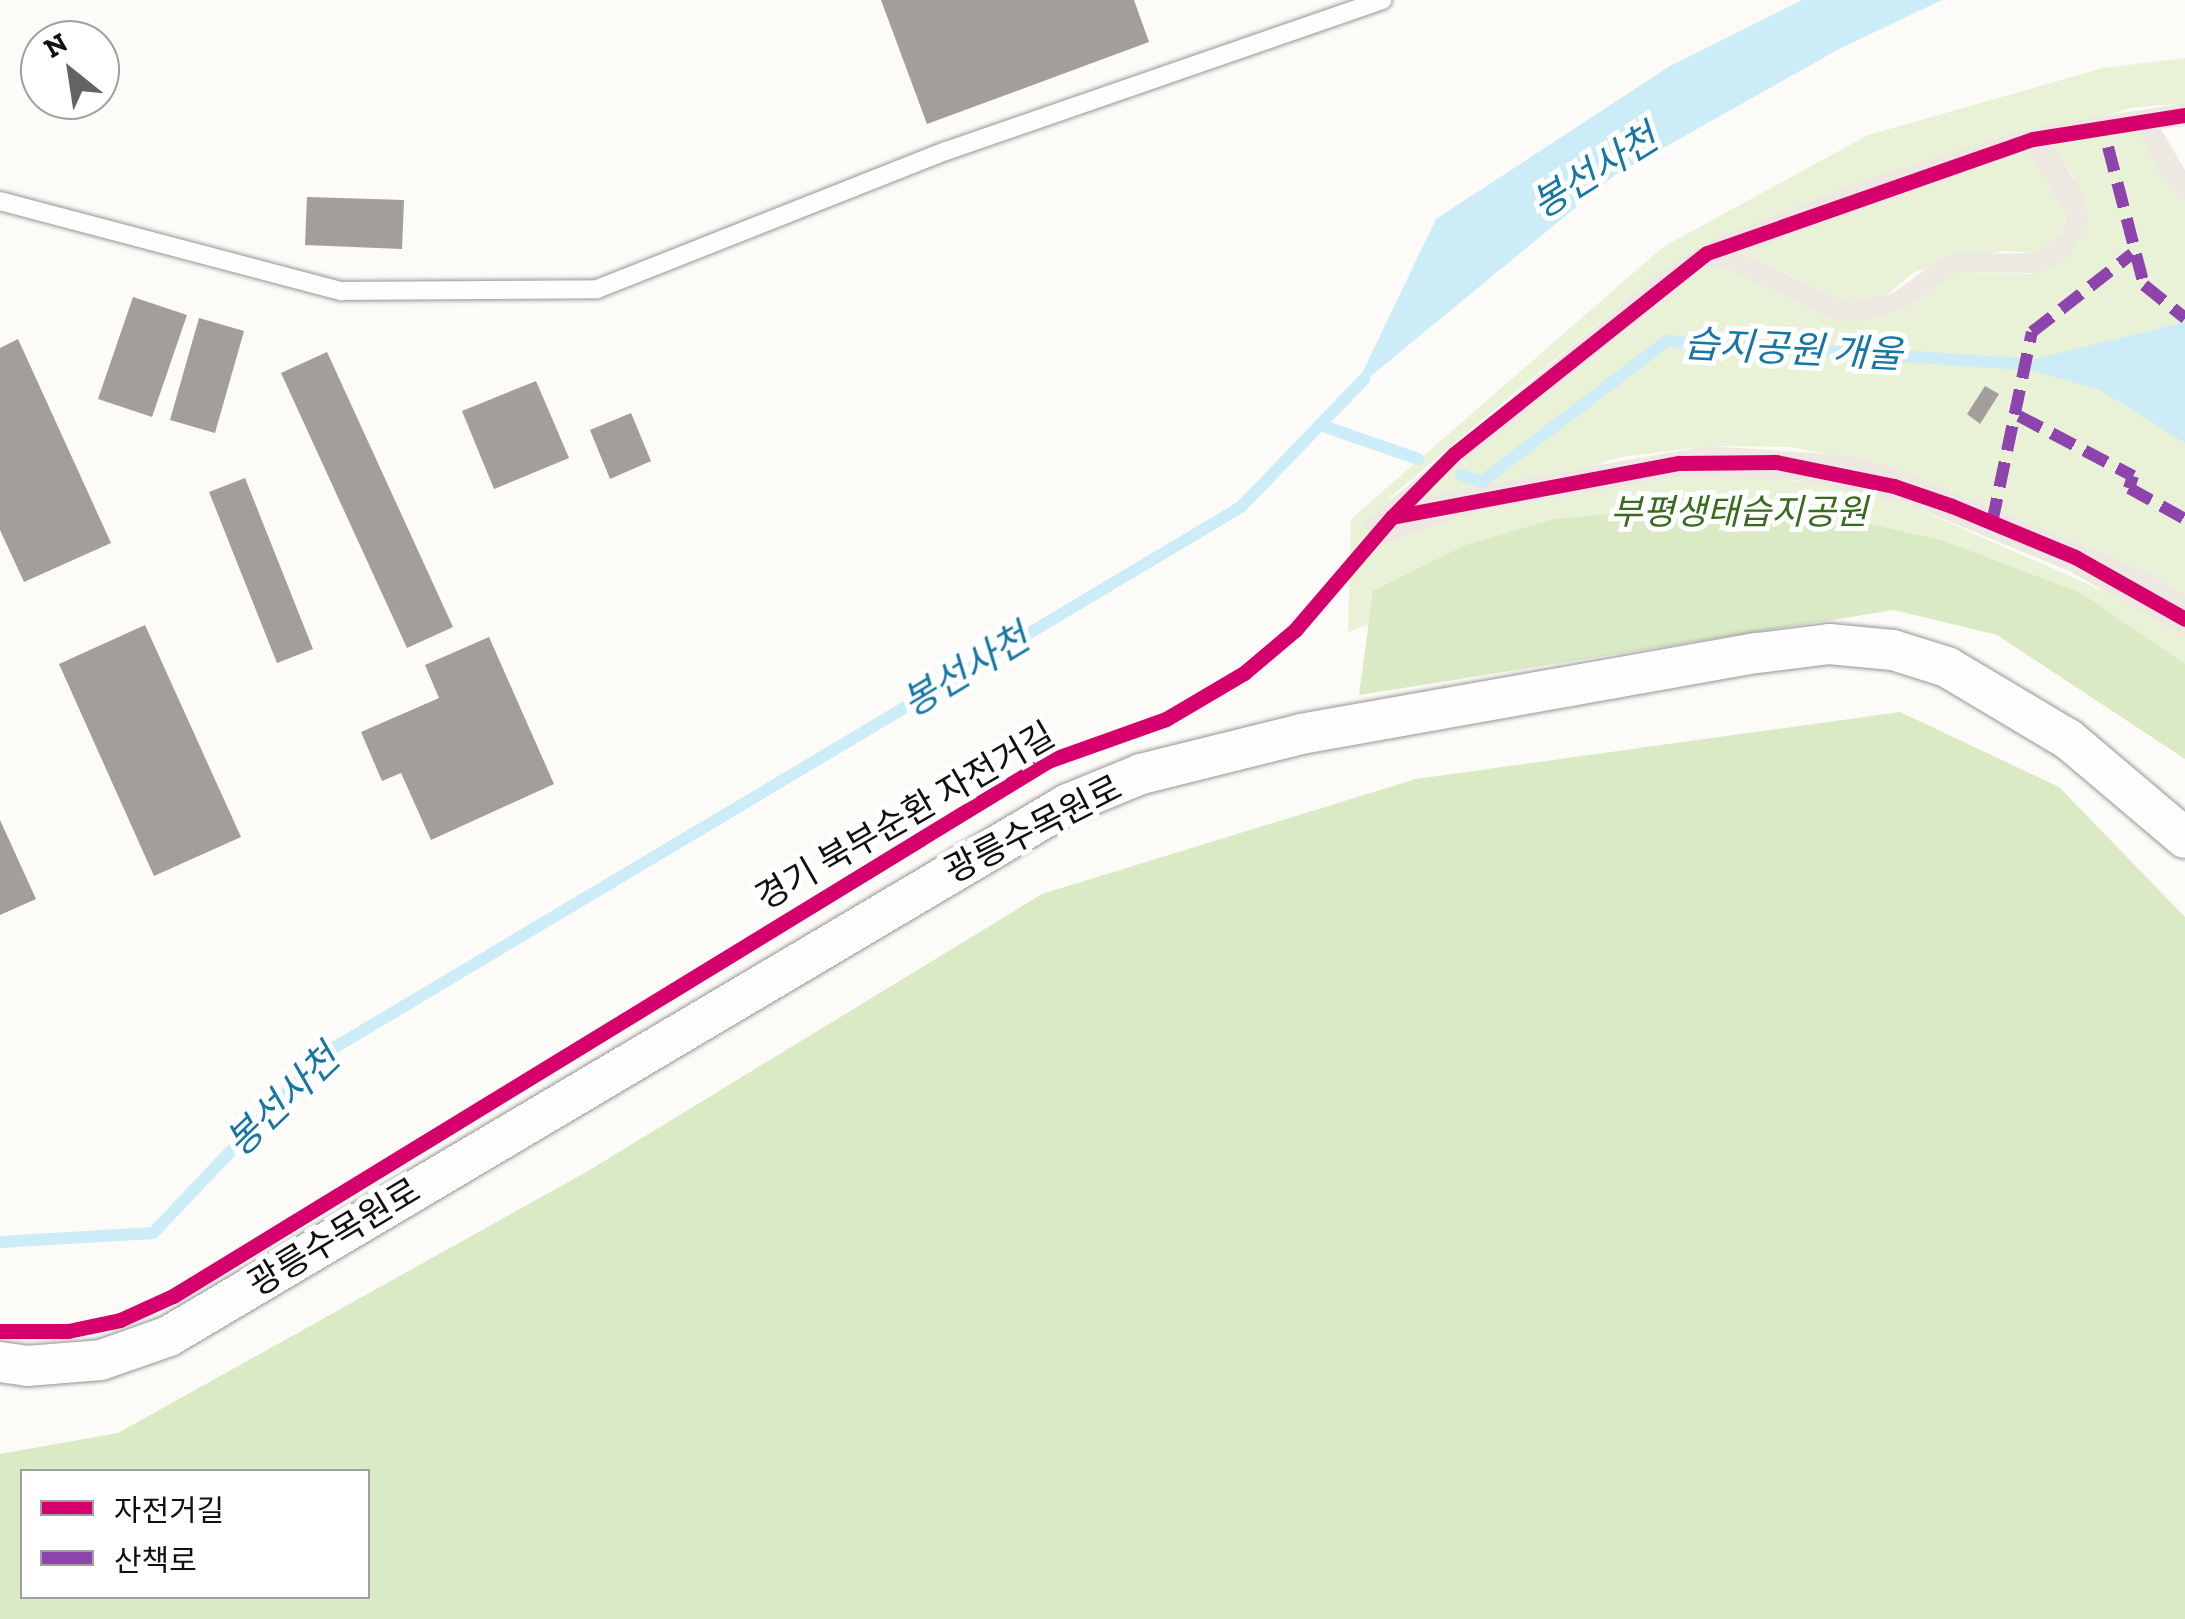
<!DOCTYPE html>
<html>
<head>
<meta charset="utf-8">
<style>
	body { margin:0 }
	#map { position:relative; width:2185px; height:1619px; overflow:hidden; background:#fcfbf7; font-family:"Zilla Slab","Noto Sans KR",serif }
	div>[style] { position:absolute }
	.green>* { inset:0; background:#e9f2d7 }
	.forest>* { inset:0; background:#daeac4 }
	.plaza>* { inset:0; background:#ede9e2 }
	.water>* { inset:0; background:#ccecf7 }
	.stream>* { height:12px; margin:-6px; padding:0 6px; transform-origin:6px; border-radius:6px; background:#ccecf7 }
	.building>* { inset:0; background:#a19e9c }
	.roads { filter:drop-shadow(0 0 2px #979695) drop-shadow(0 0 2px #979695) }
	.service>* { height:18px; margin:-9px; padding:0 9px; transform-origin:9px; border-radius:9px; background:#fffefe }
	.tertiary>* { height:40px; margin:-20px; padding:0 20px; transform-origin:20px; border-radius:20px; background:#fffefe }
	.quiet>* { height:12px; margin-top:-6px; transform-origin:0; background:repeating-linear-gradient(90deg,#8e44ad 0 25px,transparent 0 37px) }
	.cycleway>* { height:15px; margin:-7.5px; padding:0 7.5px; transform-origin:7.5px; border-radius:7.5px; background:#d6006c }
	span { translate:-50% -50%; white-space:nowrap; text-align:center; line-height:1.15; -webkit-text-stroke:10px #fff; paint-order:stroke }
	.park-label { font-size:35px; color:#376b1e; font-style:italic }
	.street-label { font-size:35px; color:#111 }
	.water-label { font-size:38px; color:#1677a6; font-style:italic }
	.legend { position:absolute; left:20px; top:1469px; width:350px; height:130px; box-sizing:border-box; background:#fff; border:2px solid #a0a0a0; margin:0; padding:12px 18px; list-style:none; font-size:30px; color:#111 }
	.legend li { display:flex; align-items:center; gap:20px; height:50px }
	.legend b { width:50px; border:2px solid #a0a0a0 }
	.north { position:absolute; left:20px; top:20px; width:100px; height:100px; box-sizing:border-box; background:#fff; border:2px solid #a0a0a0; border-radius:50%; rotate:330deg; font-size:28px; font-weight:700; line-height:40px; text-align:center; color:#111 }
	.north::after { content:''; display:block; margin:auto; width:35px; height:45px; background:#636362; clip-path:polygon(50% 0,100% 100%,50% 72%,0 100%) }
</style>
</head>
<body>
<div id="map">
	<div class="green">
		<i style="clip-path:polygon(2185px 58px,2185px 103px,2130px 108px,1714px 239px,1657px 274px,1388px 499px,1417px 498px,1705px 267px,1731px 271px,1835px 321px,1866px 321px,1906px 308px,1958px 272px,2031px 274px,2068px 258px,2074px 177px,2053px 145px,2138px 129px,2185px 201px,2185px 595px,2148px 572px,1893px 467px,1790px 447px,1707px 446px,1616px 458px,1378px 545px,1481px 511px,1677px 477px,1741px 474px,1848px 488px,1902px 502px,2149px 611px,2185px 636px,2185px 695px,2074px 603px,1458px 593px,1348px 632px,1351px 519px,1663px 247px,1868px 135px,2103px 68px)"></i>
		<i style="clip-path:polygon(2027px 151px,2066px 214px,2063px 232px,2036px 253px,2003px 251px,1914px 272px,1883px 298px,1849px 303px,1740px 252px)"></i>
	</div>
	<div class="forest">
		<i style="clip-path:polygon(1766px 500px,1944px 541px,2081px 593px,2185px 664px,2185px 759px,1997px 635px,1894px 610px,1359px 695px,1373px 591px,1466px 545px,1554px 519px)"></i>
		<i style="clip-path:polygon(evenodd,1900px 712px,2059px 787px,2185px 917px,2185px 1619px,0 1619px,0 1454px,118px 1433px,588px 1171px,1042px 894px,1416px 779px,1900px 712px,22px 1472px,368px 1472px,368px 1596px,22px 1596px,22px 1472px)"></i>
	</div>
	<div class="plaza">
		<i style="clip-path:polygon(evenodd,2185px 103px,2185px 126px,2161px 129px,2185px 170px,2185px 201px,2161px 175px,2138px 129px,2054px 145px,2085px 198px,2088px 224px,2068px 258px,2040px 273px,1958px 272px,1906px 308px,1866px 321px,1835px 321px,1731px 271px,1705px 267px,1419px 497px,1707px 446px,1845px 455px,1893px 467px,2148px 572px,2185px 595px,2185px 636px,2069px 571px,1902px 502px,1794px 480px,1676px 477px,1481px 511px,1378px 545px,1363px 524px,1657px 274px,1714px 239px,1876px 176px,2034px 127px,2185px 103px,2027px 151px,2066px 214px,2063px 232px,2036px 253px,1947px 254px,1893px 293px,1849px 303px,1741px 253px,2027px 151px)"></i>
	</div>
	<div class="water">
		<i style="clip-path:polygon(1802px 0,1942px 0,1839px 49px,1615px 175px,1354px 390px,1436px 219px,1670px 66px)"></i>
		<i style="clip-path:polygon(2185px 322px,2185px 443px,2100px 390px,2037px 372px,2039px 358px)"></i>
	</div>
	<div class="stream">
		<i style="left:1320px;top:425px;width:104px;rotate:19.1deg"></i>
		<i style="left:1461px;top:475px;width:21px;rotate:19deg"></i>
		<i style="left:1481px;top:482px;width:233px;rotate:-37.2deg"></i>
		<i style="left:1667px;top:341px;width:388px;rotate:3.7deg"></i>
		<i style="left:0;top:1242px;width:153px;rotate:-3.4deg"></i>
		<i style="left:153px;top:1233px;width:245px;rotate:-46.5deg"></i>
		<i style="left:322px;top:1055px;width:1070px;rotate:-30.81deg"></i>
		<i style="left:1241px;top:507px;width:178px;rotate:-46.1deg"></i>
	</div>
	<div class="building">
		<i style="clip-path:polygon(881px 0,1134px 0,1149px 42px,927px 124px)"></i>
		<i style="clip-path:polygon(307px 197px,404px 200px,402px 249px,305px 245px)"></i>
		<i style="clip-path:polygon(133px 297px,187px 315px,152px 417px,98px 399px)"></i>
		<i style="clip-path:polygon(199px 318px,244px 331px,215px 433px,170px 420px)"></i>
		<i style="clip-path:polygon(18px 339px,111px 543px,24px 582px,0 530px,0 348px)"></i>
		<i style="clip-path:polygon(327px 352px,453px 627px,407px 648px,281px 373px)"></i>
		<i style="clip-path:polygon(536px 381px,569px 458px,494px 489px,462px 411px)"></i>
		<i style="clip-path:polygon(1985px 386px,1999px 394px,1980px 424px,1967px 414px)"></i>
		<i style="clip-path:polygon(631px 413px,651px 461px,610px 479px,590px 430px)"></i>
		<i style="clip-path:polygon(245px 478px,313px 649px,277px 663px,209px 492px)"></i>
		<i style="clip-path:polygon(145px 625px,241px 837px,154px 876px,59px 664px)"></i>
		<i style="clip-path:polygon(489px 637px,554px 784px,431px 840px,401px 773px,382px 781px,361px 732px,439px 698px,425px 665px)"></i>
		<i style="clip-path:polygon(0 820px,36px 899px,0 915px)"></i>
	</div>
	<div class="roads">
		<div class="service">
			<i style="left:0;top:201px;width:353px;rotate:14.8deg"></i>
			<i style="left:341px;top:291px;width:256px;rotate:-0.4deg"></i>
			<i style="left:597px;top:289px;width:375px;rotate:-21.6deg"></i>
			<i style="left:946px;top:151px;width:462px;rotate:-19.1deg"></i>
		</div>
		<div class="tertiary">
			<i style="left:0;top:1362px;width:27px;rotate:8deg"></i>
			<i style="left:27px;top:1366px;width:74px;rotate:-4.6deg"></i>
			<i style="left:101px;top:1360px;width:72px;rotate:-19.4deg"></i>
			<i style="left:169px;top:1336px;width:1045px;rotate:-30.62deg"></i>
			<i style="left:1068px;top:804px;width:79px;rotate:-22.3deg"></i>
			<i style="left:1141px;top:774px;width:165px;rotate:-14deg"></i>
			<i style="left:1301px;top:734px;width:464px;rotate:-10.1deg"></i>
			<i style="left:1758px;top:653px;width:72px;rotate:-7.2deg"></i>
			<i style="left:1829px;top:644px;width:64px;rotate:5.4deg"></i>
			<i style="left:1893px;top:650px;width:57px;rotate:17.5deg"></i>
			<i style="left:1947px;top:667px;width:141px;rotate:30.8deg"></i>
			<i style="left:2068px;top:739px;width:153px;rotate:40.2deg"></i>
		</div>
	</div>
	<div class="quiet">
		<i style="left:2108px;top:147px;width:143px;rotate:75.4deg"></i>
		<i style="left:2144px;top:285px;width:53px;rotate:38.8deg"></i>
		<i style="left:2019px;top:416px;width:129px;rotate:27.8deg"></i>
		<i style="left:2133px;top:476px;width:13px;rotate:108deg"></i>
		<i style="left:2129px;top:488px;width:64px;rotate:29deg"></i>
		<i style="left:1992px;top:523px;width:195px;rotate:-78.2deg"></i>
		<i style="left:2032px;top:332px;width:127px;rotate:-38deg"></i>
	</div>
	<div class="cycleway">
		<i style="left:1392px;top:517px;width:88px;rotate:-45.5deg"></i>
		<i style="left:1454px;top:454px;width:323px;rotate:-38.5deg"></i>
		<i style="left:1707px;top:253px;width:345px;rotate:-19.3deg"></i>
		<i style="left:2033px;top:139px;width:154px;rotate:-9deg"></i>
		<i style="left:0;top:1331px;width:68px"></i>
		<i style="left:68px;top:1331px;width:53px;rotate:-11.9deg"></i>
		<i style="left:120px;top:1320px;width:58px;rotate:-24.4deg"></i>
		<i style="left:173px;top:1296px;width:1026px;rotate:-31.44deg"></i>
		<i style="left:1048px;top:761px;width:125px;rotate:-19.6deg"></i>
		<i style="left:1166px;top:719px;width:91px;rotate:-30.5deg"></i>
		<i style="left:1244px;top:673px;width:67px;rotate:-40.1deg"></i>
		<i style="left:1295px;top:630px;width:149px;rotate:-49.4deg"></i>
		<i style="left:1392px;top:517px;width:292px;rotate:-10.7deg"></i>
		<i style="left:1679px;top:463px;width:97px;rotate:-0.6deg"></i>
		<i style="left:1776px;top:462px;width:120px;rotate:11.5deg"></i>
		<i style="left:1894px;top:486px;width:61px;rotate:19deg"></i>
		<i style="left:1952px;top:506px;width:133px;rotate:22.5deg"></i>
		<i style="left:2075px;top:557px;width:126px;rotate:29.4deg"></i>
	</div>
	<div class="park-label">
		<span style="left:1739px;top:512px">부평생태습지공원</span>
	</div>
	<div class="street-label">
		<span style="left:905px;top:816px;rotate:-30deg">경기 북부순환 자전거길</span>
		<span style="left:1033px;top:829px;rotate:-27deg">광릉수목원로</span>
		<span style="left:334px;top:1237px;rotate:-31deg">광릉수목원로</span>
	</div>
	<div class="water-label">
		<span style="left:1595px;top:172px;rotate:-32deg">봉선사천</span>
		<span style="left:1793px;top:350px;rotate:3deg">습지공원 개울</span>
		<span style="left:966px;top:671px;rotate:-31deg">봉선사천</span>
		<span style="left:283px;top:1101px;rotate:-44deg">봉선사천</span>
	</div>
	<ul class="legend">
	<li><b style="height:12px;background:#d6006c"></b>자전거길</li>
	<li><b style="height:12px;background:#8e44ad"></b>산책로</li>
	</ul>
	<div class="north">N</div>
</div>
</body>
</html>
